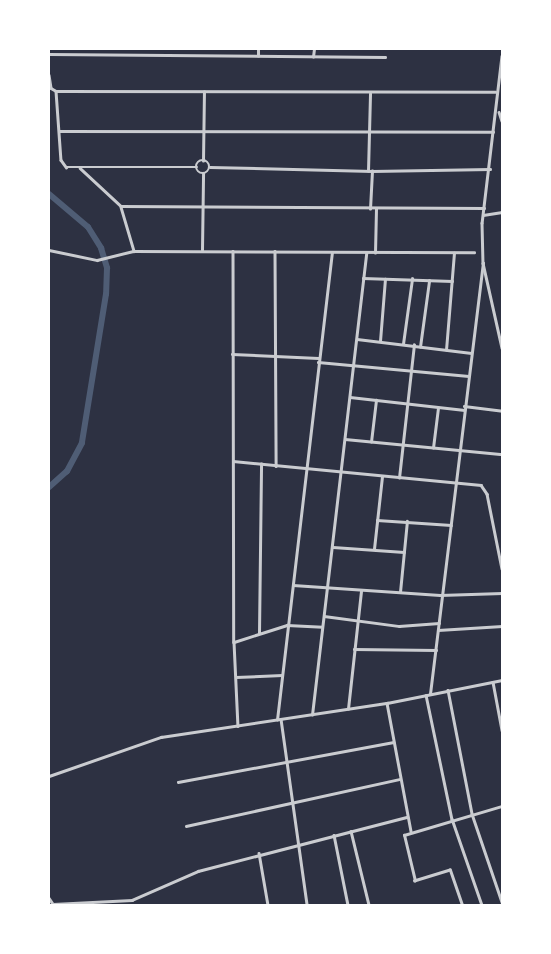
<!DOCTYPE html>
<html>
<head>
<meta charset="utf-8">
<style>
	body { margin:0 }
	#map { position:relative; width:551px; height:954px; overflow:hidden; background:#2d3142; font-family:"Nunito Sans",sans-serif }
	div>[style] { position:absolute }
	.canal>* { height:6px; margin:-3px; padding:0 3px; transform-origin:3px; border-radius:3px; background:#4f5d75 }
	.minor>* { height:2.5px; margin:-1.25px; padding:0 1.25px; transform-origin:1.25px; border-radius:1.25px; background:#caccd0 }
	.minor>.ring { margin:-1.25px; padding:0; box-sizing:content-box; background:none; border:2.5px solid #caccd0; border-radius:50% }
	span { translate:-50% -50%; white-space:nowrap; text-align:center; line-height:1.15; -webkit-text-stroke:4px #fff; paint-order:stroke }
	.frame { position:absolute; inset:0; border:50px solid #fff; pointer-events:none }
</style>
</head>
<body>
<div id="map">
	<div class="canal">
		<i style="left:49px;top:194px;width:51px;rotate:40.2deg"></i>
		<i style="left:88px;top:227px;width:25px;rotate:58deg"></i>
		<i style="left:101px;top:248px;width:21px;rotate:73deg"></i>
		<i style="left:107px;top:268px;width:26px;rotate:92deg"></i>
		<i style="left:106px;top:294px;width:151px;rotate:99.2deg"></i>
		<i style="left:82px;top:443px;width:32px;rotate:118deg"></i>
		<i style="left:67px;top:471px;width:24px;rotate:138deg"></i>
	</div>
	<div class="minor">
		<i style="left:49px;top:54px;width:336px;rotate:0.5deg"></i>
		<i style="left:258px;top:56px;width:7px;rotate:-90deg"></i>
		<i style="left:502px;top:56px;width:168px;rotate:96.8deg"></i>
		<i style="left:482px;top:223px;width:40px;rotate:88.6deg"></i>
		<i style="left:483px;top:263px;width:87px;rotate:77.4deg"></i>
		<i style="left:313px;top:57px;width:8px;rotate:-83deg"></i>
		<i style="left:49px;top:75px;width:13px;rotate:81deg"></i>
		<i style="left:51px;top:88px;width:6px;rotate:31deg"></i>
		<i style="left:56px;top:91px;width:439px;rotate:0.1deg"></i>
		<i style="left:56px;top:91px;width:69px;rotate:85.9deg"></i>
		<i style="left:61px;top:160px;width:9px;rotate:54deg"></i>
		<i style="left:66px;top:167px;width:131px"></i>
		<i style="left:499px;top:112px;width:9px;rotate:72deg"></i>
		<i style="left:59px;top:131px;width:434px;rotate:0.1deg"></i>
		<i class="ring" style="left:196px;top:160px;width:11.5px;height:11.5px"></i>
		<i style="left:203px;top:161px;width:69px;rotate:-89.2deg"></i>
		<i style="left:210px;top:167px;width:162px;rotate:1.4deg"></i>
		<i style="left:372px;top:171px;width:118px;rotate:-1deg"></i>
		<i style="left:80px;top:168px;width:56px;rotate:42.8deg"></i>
		<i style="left:121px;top:206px;width:363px;rotate:0.3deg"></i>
		<i style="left:368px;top:171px;width:77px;rotate:-88.5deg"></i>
		<i style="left:121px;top:207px;width:46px;rotate:73.5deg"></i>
		<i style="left:370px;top:209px;width:38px;rotate:-87deg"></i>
		<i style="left:483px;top:215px;width:19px;rotate:-9deg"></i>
		<i style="left:49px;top:250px;width:49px;rotate:11.8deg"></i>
		<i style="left:97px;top:260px;width:38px;rotate:-14deg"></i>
		<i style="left:134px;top:251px;width:340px;rotate:0.2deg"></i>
		<i style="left:202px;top:250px;width:76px;rotate:-89.2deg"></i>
		<i style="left:233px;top:251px;width:391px;rotate:89.9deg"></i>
		<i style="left:234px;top:642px;width:84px;rotate:87.3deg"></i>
		<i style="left:275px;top:251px;width:215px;rotate:89.7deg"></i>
		<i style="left:375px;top:253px;width:44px;rotate:-88.7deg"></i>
		<i style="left:363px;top:278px;width:89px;rotate:1.9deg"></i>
		<i style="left:357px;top:339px;width:115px;rotate:7deg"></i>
		<i style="left:380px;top:341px;width:62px;rotate:-85.4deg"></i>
		<i style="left:403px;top:344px;width:66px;rotate:-82.1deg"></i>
		<i style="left:420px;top:347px;width:67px;rotate:-82.2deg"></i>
		<i style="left:446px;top:350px;width:97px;rotate:-85.3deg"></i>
		<i style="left:232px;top:354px;width:86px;rotate:2.7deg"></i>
		<i style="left:318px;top:362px;width:151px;rotate:5.3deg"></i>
		<i style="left:350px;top:397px;width:115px;rotate:6.5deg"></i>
		<i style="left:464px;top:406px;width:38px;rotate:7deg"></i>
		<i style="left:345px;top:439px;width:158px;rotate:5.5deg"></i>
		<i style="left:371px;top:442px;width:42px;rotate:-83.2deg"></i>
		<i style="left:433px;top:448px;width:40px;rotate:-82.9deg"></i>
		<i style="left:233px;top:461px;width:249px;rotate:5.5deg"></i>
		<i style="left:481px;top:485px;width:11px;rotate:56deg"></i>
		<i style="left:487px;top:494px;width:76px;rotate:78.7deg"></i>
		<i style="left:399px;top:478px;width:134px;rotate:-83.6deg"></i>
		<i style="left:377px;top:520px;width:74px;rotate:3.9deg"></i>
		<i style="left:333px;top:547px;width:71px;rotate:4deg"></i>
		<i style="left:374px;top:549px;width:72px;rotate:-83.7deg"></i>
		<i style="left:293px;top:585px;width:147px;rotate:3.9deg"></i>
		<i style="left:440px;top:595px;width:62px;rotate:-1.8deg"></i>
		<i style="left:400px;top:592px;width:71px;rotate:-84.4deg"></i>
		<i style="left:324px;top:616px;width:76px;rotate:7.6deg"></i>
		<i style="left:399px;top:626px;width:40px;rotate:-4.3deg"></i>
		<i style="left:438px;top:630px;width:64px;rotate:-3.6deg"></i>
		<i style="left:259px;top:633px;width:169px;rotate:-89.3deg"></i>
		<i style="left:234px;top:642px;width:56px;rotate:-17.8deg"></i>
		<i style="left:287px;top:625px;width:35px;rotate:3deg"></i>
		<i style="left:354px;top:649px;width:82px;rotate:0.7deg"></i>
		<i style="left:236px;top:677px;width:46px;rotate:-2.5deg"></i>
		<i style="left:493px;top:682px;width:49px;rotate:79.4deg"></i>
		<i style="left:448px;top:690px;width:126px;rotate:79deg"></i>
		<i style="left:472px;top:814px;width:93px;rotate:71.2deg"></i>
		<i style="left:430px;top:694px;width:434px;rotate:-83deg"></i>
		<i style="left:426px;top:695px;width:127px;rotate:78.2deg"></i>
		<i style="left:452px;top:819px;width:91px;rotate:70.8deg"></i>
		<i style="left:387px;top:703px;width:130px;rotate:79.4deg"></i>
		<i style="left:348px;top:709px;width:119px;rotate:-83.7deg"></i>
		<i style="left:312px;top:715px;width:465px;rotate:-83.3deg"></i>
		<i style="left:281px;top:719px;width:188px;rotate:82deg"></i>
		<i style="left:277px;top:720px;width:470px;rotate:-83.3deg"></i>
		<i style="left:49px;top:776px;width:119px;rotate:-19.2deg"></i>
		<i style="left:161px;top:737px;width:229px;rotate:-8.6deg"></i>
		<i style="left:387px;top:703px;width:117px;rotate:-11.3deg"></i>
		<i style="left:178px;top:782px;width:219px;rotate:-10.5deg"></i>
		<i style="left:186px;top:826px;width:219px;rotate:-12.4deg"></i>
		<i style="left:351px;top:831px;width:76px;rotate:76.3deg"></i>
		<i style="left:334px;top:835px;width:71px;rotate:78.7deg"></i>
		<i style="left:259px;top:853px;width:53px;rotate:80.2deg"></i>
		<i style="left:49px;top:898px;width:7px;rotate:56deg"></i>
		<i style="left:53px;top:904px;width:79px;rotate:-2.9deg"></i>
		<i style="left:132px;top:900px;width:72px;rotate:-23.7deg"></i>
		<i style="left:198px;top:871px;width:216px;rotate:-14.5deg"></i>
		<i style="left:462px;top:905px;width:37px;rotate:-109deg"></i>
		<i style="left:450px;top:870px;width:37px;rotate:163deg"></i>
		<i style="left:415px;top:881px;width:47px;rotate:-103.4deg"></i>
		<i style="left:404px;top:835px;width:102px;rotate:-16.5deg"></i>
	</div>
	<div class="frame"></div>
</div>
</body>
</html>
